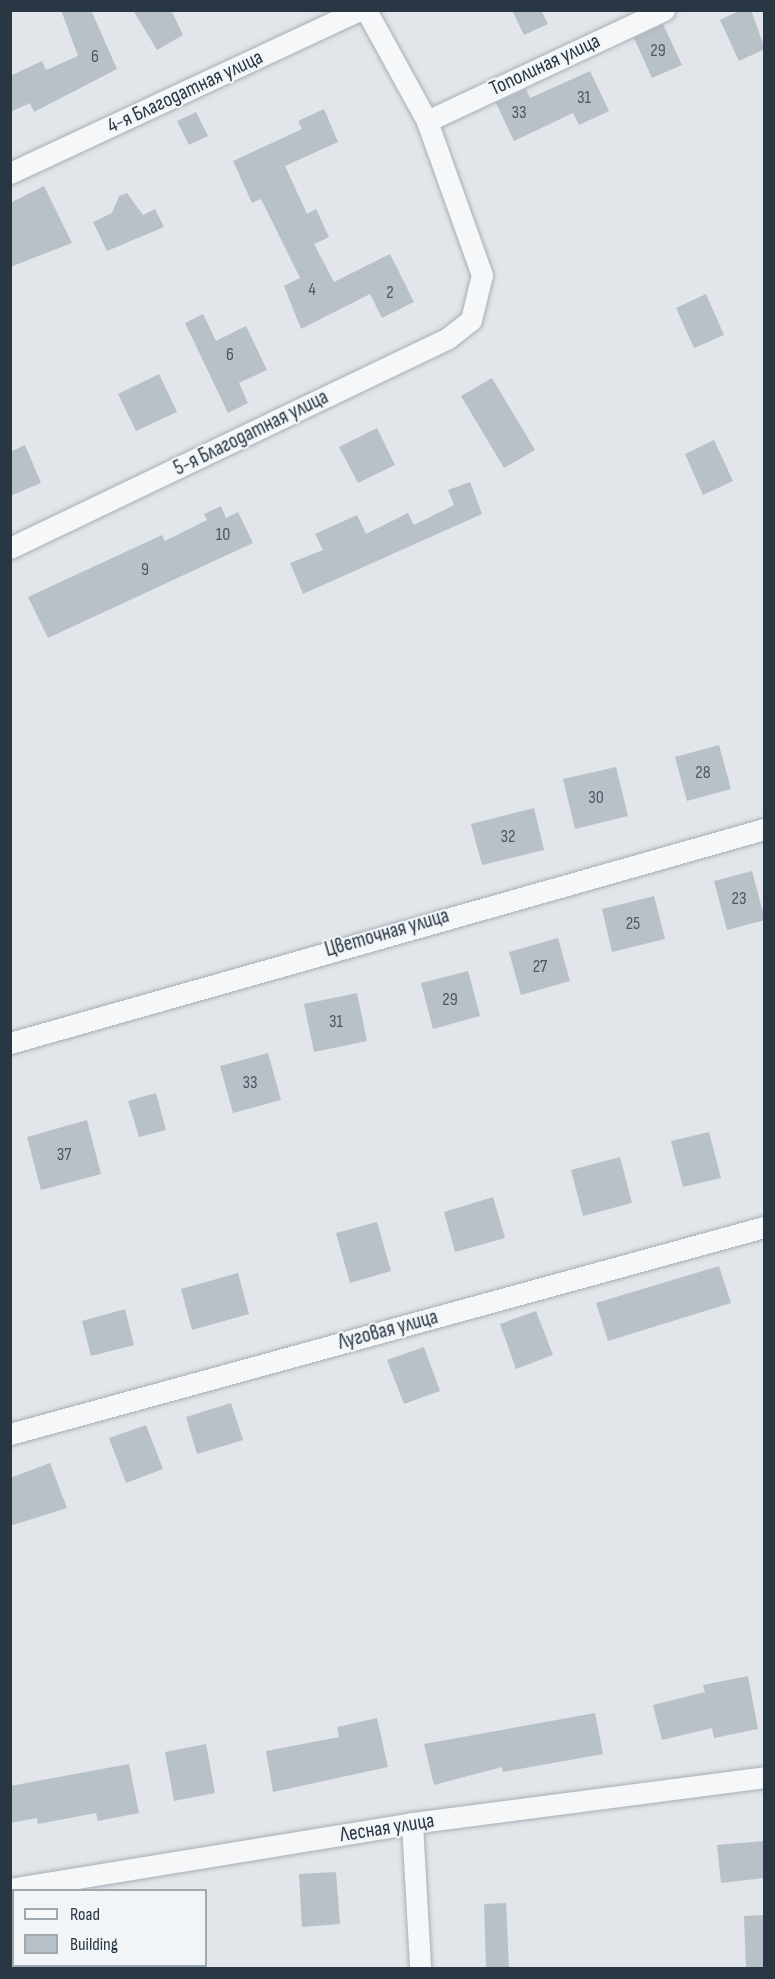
<!DOCTYPE html>
<html>
<head>
<meta charset="utf-8">
<style>
	body { margin:0 }
	#map { position:relative; width:775px; height:1979px; overflow:hidden; background:#e2e6eb; font-family:"Sofia Sans Condensed",sans-serif }
	div>[style] { position:absolute }
	.building>* { inset:0; background:#b8c0c8 }
	.roads { filter:drop-shadow(0 0 2px #a7aeb5) drop-shadow(0 0 2px #a7aeb5) }
	.street>* { height:21px; margin:-10.5px; padding:0 10.5px; transform-origin:10.5px; border-radius:10.5px; background:#f5f7f9 }
	span { translate:-50% -50%; white-space:nowrap; text-align:center; line-height:1.15; -webkit-text-stroke:4.5px #f1f5f8; paint-order:stroke }
	.number-label { font-size:18px; color:#4d5864 }
	.number-label span { -webkit-text-stroke-width:0 }
	.street-label { font-size:21px; color:#293643 }
	.frame { position:absolute; inset:0; border:12px solid #293643; pointer-events:none }
	.legend { position:absolute; left:12px; top:1889px; width:195px; height:78px; box-sizing:border-box; background:#f1f5f8; border:2px solid #a1a9b0; margin:0; padding:8px 10px; list-style:none; font-size:18px; color:#293643 }
	.legend li { display:flex; align-items:center; gap:12px; height:30px }
	.legend b { width:30px; border:2px solid #a1a9b0 }
</style>
</head>
<body>
<div id="map">
	<div class="building">
		<i style="clip-path:polygon(61px 10px,91px 10px,117px 69px,34px 112px,30px 103px,10px 112px,10px 76px,42px 61px,46px 70px,78px 56px)"></i>
		<i style="clip-path:polygon(133px 10px,171px 10px,183px 35px,157px 50px)"></i>
		<i style="clip-path:polygon(512px 10px,541px 10px,548px 24px,524px 35px)"></i>
		<i style="clip-path:polygon(741px 10px,751px 10px,765px 49px,739px 61px,720px 20px)"></i>
		<i style="clip-path:polygon(663px 24px,682px 65px,652px 78px,634px 38px)"></i>
		<i style="clip-path:polygon(590px 71px,609px 111px,579px 125px,573px 113px,514px 141px,496px 103px,526px 89px,530px 98px)"></i>
		<i style="clip-path:polygon(324px 109px,338px 142px,285px 166px,307px 214px,316px 209px,329px 237px,314px 244px,334px 282px,390px 254px,414px 302px,382px 318px,370px 294px,301px 329px,284px 286px,300px 278px,261px 199px,252px 203px,233px 161px,302px 129px,298px 121px)"></i>
		<i style="clip-path:polygon(196px 112px,208px 136px,189px 145px,177px 121px)"></i>
		<i style="clip-path:polygon(44px 186px,72px 243px,10px 267px,10px 203px)"></i>
		<i style="clip-path:polygon(127px 193px,143px 215px,155px 209px,164px 227px,107px 251px,93px 222px,112px 213px,119px 196px)"></i>
		<i style="clip-path:polygon(706px 294px,724px 335px,694px 348px,676px 308px)"></i>
		<i style="clip-path:polygon(203px 314px,216px 341px,246px 326px,267px 370px,239px 383px,248px 403px,228px 413px,185px 323px)"></i>
		<i style="clip-path:polygon(159px 374px,177px 412px,136px 431px,118px 394px)"></i>
		<i style="clip-path:polygon(492px 378px,535px 450px,504px 468px,461px 396px)"></i>
		<i style="clip-path:polygon(377px 428px,395px 465px,358px 483px,339px 447px)"></i>
		<i style="clip-path:polygon(714px 440px,733px 481px,703px 495px,685px 454px)"></i>
		<i style="clip-path:polygon(25px 445px,41px 483px,10px 496px,10px 452px)"></i>
		<i style="clip-path:polygon(470px 482px,482px 514px,303px 594px,290px 563px,323px 550px,315px 534px,357px 515px,366px 534px,408px 513px,414px 525px,454px 505px,448px 490px)"></i>
		<i style="clip-path:polygon(221px 506px,226px 518px,238px 512px,253px 543px,48px 638px,28px 597px,162px 535px,165px 541px,207px 520px,204px 514px)"></i>
		<i style="clip-path:polygon(719px 745px,731px 789px,687px 801px,675px 757px)"></i>
		<i style="clip-path:polygon(616px 767px,628px 816px,575px 829px,563px 779px)"></i>
		<i style="clip-path:polygon(534px 808px,544px 850px,482px 865px,471px 824px)"></i>
		<i style="clip-path:polygon(752px 871px,765px 920px,727px 930px,714px 881px)"></i>
		<i style="clip-path:polygon(654px 896px,665px 939px,612px 952px,602px 909px)"></i>
		<i style="clip-path:polygon(558px 938px,570px 981px,521px 995px,509px 952px)"></i>
		<i style="clip-path:polygon(468px 971px,480px 1016px,433px 1029px,421px 983px)"></i>
		<i style="clip-path:polygon(357px 993px,367px 1041px,314px 1052px,304px 1004px)"></i>
		<i style="clip-path:polygon(268px 1053px,281px 1100px,233px 1113px,220px 1066px)"></i>
		<i style="clip-path:polygon(156px 1093px,166px 1130px,139px 1137px,128px 1101px)"></i>
		<i style="clip-path:polygon(87px 1120px,101px 1174px,41px 1190px,27px 1137px)"></i>
		<i style="clip-path:polygon(709px 1132px,721px 1178px,683px 1187px,671px 1141px)"></i>
		<i style="clip-path:polygon(620px 1157px,632px 1203px,583px 1216px,571px 1170px)"></i>
		<i style="clip-path:polygon(493px 1197px,505px 1238px,455px 1252px,444px 1212px)"></i>
		<i style="clip-path:polygon(377px 1222px,391px 1271px,350px 1283px,336px 1233px)"></i>
		<i style="clip-path:polygon(719px 1266px,731px 1303px,608px 1341px,596px 1303px)"></i>
		<i style="clip-path:polygon(238px 1273px,249px 1314px,192px 1330px,181px 1289px)"></i>
		<i style="clip-path:polygon(125px 1309px,134px 1345px,91px 1356px,82px 1321px)"></i>
		<i style="clip-path:polygon(536px 1311px,553px 1355px,516px 1369px,500px 1324px)"></i>
		<i style="clip-path:polygon(424px 1347px,440px 1391px,404px 1404px,387px 1360px)"></i>
		<i style="clip-path:polygon(231px 1403px,243px 1440px,197px 1454px,186px 1417px)"></i>
		<i style="clip-path:polygon(146px 1425px,163px 1469px,126px 1483px,109px 1438px)"></i>
		<i style="clip-path:polygon(50px 1463px,67px 1508px,10px 1526px,10px 1478px)"></i>
		<i style="clip-path:polygon(748px 1676px,758px 1729px,714px 1738px,712px 1728px,662px 1740px,653px 1705px,705px 1692px,703px 1685px)"></i>
		<i style="clip-path:polygon(595px 1713px,603px 1754px,503px 1772px,502px 1767px,434px 1785px,424px 1744px)"></i>
		<i style="clip-path:polygon(377px 1718px,388px 1767px,273px 1792px,266px 1751px,339px 1737px,337px 1727px)"></i>
		<i style="clip-path:polygon(206px 1744px,215px 1793px,174px 1801px,165px 1752px)"></i>
		<i style="clip-path:polygon(129px 1764px,139px 1813px,98px 1821px,96px 1813px,38px 1824px,37px 1818px,10px 1823px,10px 1786px)"></i>
		<i style="clip-path:polygon(765px 1841px,765px 1878px,721px 1883px,717px 1845px)"></i>
		<i style="clip-path:polygon(336px 1872px,340px 1924px,302px 1927px,299px 1874px)"></i>
		<i style="clip-path:polygon(506px 1903px,509px 1968px,486px 1968px,484px 1904px)"></i>
		<i style="clip-path:polygon(765px 1915px,765px 1968px,746px 1968px,744px 1916px)"></i>
	</div>
	<div class="roads">
		<div class="street">
			<i style="left:427px;top:121px;width:262px;rotate:-25.1deg"></i>
			<i style="left:10px;top:173px;width:385px;rotate:-25deg"></i>
			<i style="left:10px;top:548px;width:486px;rotate:-25.6deg"></i>
			<i style="left:448px;top:338px;width:29px;rotate:-38deg"></i>
			<i style="left:471px;top:320px;width:46px;rotate:-76.3deg"></i>
			<i style="left:482px;top:275px;width:164px;rotate:-109.7deg"></i>
			<i style="left:427px;top:121px;width:127px;rotate:-118.8deg"></i>
			<i style="left:10px;top:1043px;width:784px;rotate:-15.84deg"></i>
			<i style="left:10px;top:1434px;width:782px;rotate:-15.35deg"></i>
			<i style="left:412px;top:1823px;width:145px;rotate:86.8deg"></i>
			<i style="left:10px;top:1889px;width:407px;rotate:-9.3deg"></i>
			<i style="left:412px;top:1823px;width:355px;rotate:-7.4deg"></i>
			<i style="left:22px;top:1966px;width:2px;rotate:90deg"></i>
		</div>
	</div>
	<div class="number-label">
		<span style="left:658px;top:51px">29</span>
		<span style="left:95px;top:57px">6</span>
		<span style="left:584px;top:98px">31</span>
		<span style="left:519px;top:113px">33</span>
		<span style="left:312px;top:290px">4</span>
		<span style="left:390px;top:293px">2</span>
		<span style="left:230px;top:355px">6</span>
		<span style="left:223px;top:535px">10</span>
		<span style="left:145px;top:570px">9</span>
		<span style="left:703px;top:773px">28</span>
		<span style="left:596px;top:798px">30</span>
		<span style="left:508px;top:837px">32</span>
		<span style="left:739px;top:899px">23</span>
		<span style="left:633px;top:924px">25</span>
		<span style="left:540px;top:967px">27</span>
		<span style="left:450px;top:1000px">29</span>
		<span style="left:336px;top:1022px">31</span>
		<span style="left:250px;top:1083px">33</span>
		<span style="left:64px;top:1155px">37</span>
	</div>
	<div class="street-label">
		<span style="left:545px;top:65px;rotate:-25deg">Тополиная улица</span>
		<span style="left:185px;top:92px;rotate:-25deg">4-я Благодатная улица</span>
		<span style="left:251px;top:433px;rotate:-26deg">5-я Благодатная улица</span>
		<span style="left:387px;top:933px;rotate:-16deg">Цветочная улица</span>
		<span style="left:388px;top:1330px;rotate:-15deg">Луговая улица</span>
		<span style="left:387px;top:1828px;rotate:-9deg">Лесная улица</span>
	</div>
	<div class="frame"></div>
	<ul class="legend">
	<li><b style="height:8px;background:#f5f7f9"></b>Road</li>
	<li><b style="height:16px;background:#b8c0c8"></b>Building</li>
	</ul>
</div>
</body>
</html>
